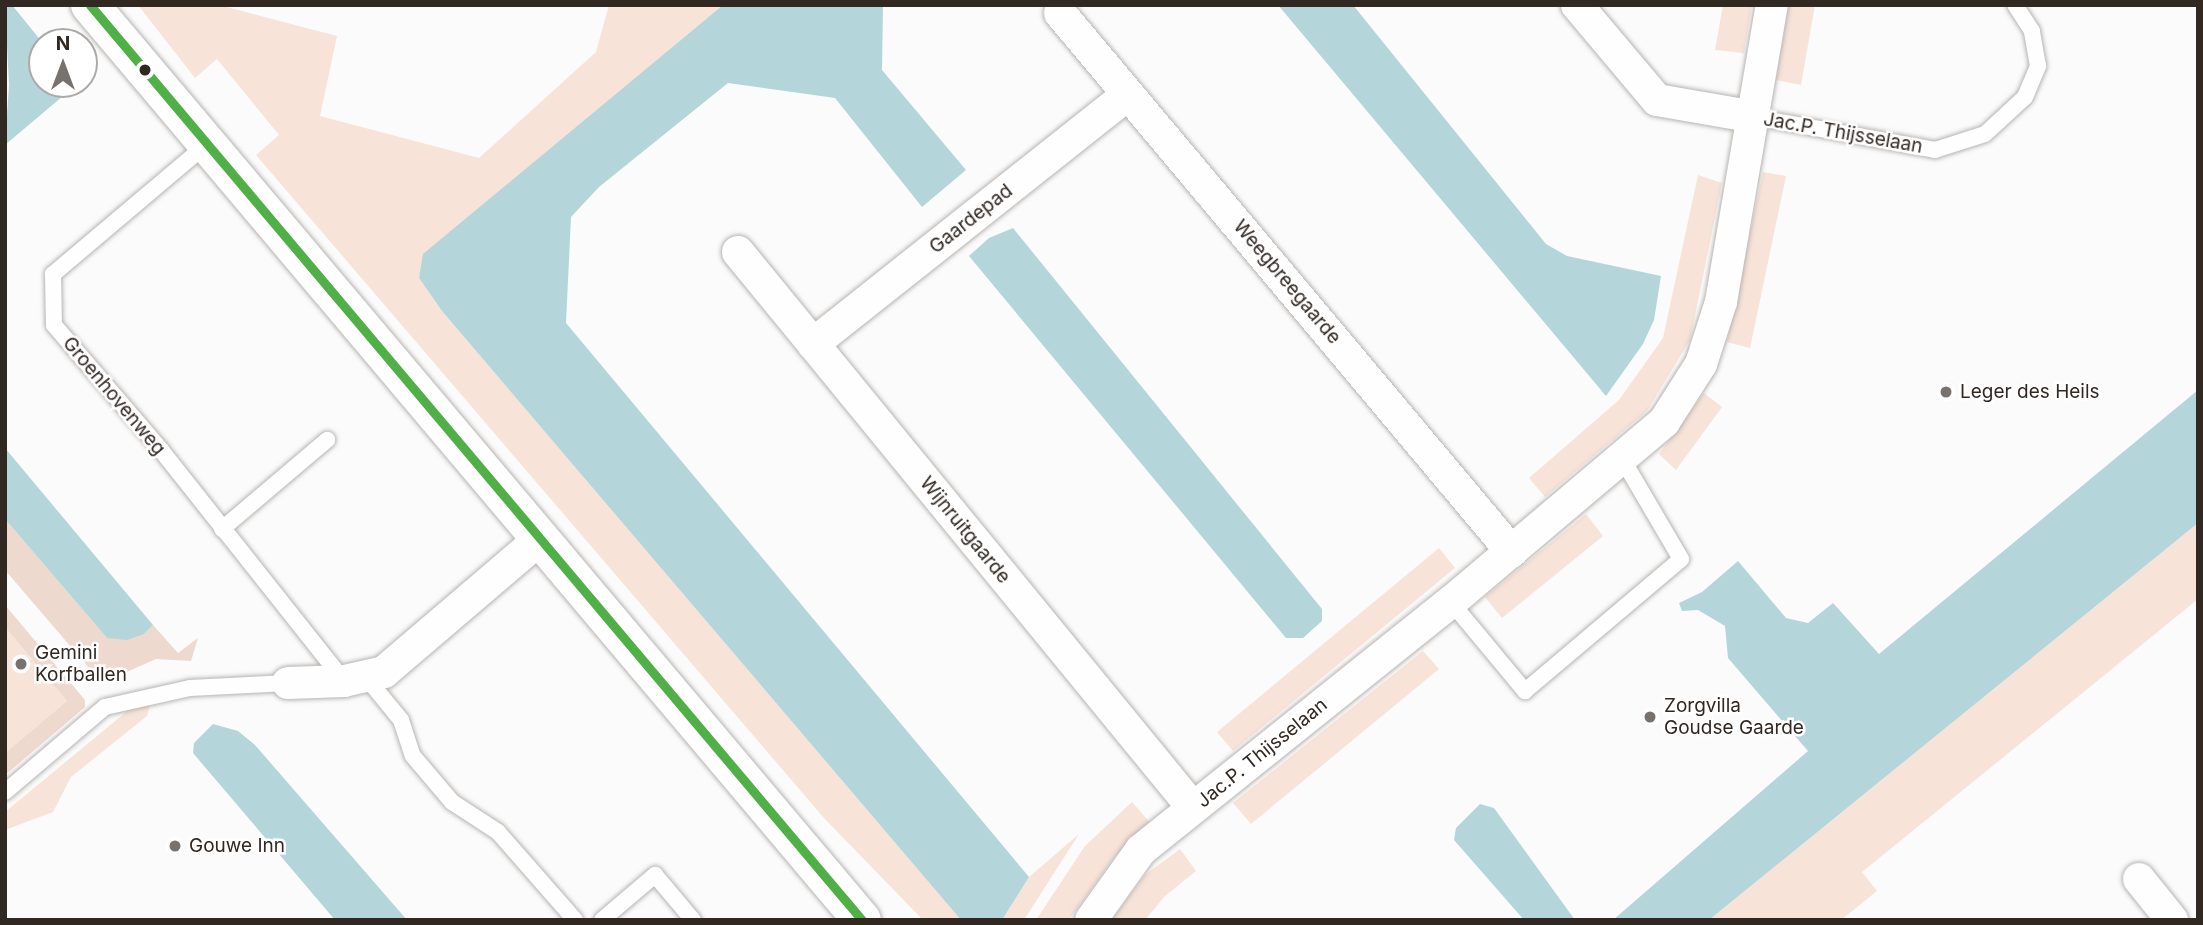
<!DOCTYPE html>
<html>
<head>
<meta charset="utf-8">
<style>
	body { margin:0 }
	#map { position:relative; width:2203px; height:925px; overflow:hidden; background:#fbfbfb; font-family:Inter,sans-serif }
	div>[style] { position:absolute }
	.green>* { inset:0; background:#f7e3d7 }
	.forest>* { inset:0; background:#edd9cd }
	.water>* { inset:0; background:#b4d5da }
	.roads { filter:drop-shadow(0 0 2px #b8b4b1) drop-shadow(0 0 2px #b8b4b1) }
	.service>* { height:16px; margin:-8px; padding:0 8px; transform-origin:8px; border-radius:8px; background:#fefefe }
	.minor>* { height:32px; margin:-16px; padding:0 16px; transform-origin:16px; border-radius:16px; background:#fefefe }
	.tertiary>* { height:38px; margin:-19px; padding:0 19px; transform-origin:19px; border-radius:19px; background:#fefefe }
	.bus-1>* { height:9px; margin:-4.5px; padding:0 4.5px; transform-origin:4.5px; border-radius:4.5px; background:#50af46 }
	.dots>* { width:19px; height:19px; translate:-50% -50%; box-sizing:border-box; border:4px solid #fff; border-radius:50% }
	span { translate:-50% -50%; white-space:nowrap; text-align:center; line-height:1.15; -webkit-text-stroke:5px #fff; paint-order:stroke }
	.street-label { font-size:19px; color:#312822 }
	.poi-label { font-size:19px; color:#312822 }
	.left { translate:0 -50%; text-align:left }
	.frame { position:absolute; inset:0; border:7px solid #312822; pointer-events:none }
	.north { position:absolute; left:28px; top:28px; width:70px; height:70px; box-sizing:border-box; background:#fff; border:2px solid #ada9a7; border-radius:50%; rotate:0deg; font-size:19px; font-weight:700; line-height:28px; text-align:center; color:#312822 }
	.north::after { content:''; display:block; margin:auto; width:24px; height:32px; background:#78726e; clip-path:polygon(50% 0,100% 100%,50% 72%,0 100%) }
</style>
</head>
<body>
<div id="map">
	<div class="green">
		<i style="clip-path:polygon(138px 5px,219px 5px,337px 36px,320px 116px,479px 158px,596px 52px,609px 5px,723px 5px,424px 254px,419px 278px,442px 311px,961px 920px,923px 920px,824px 818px,256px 155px,279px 135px,217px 59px,195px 78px)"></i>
		<i style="clip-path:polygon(1723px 5px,1752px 5px,1744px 53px,1715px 50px)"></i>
		<i style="clip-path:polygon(1789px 5px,1815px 5px,1801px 85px,1776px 80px)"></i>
		<i style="clip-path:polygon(1763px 172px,1786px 176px,1750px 348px,1727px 342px)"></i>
		<i style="clip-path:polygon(1698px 175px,1722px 183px,1690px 340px,1647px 411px,1545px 497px,1529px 478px,1619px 400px,1663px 338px)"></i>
		<i style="clip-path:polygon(1704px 393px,1722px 407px,1676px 470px,1659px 454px)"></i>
		<i style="clip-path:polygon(1586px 514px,1603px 536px,1502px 618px,1485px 597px)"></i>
		<i style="clip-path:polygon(2198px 523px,2198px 599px,1862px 872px,1877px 891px,1841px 920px,1709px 920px)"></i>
		<i style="clip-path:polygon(1439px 548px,1455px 568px,1233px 751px,1217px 732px)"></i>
		<i style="clip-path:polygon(5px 627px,67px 701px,5px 753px)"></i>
		<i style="clip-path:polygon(1423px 651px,1439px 669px,1251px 824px,1233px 803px)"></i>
		<i style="clip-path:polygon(143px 698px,150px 704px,147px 716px,71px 777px,53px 812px,5px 830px,5px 812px)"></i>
		<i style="clip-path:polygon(1132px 802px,1151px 824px,1115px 856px,1069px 920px,1036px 920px,1085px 846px)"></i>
		<i style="clip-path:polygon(1079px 834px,1024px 920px,1002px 920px,1029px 877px)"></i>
		<i style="clip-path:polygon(1180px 849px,1196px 871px,1165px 896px,1145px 920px,1112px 920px,1145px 875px)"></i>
	</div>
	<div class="forest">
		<i style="clip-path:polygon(5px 519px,107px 638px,144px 634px,153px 625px,178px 653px,198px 638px,191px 661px,156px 659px,102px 683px,5px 570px)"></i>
		<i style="clip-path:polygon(5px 605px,85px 700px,85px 707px,5px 775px,5px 753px,67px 701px,5px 627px)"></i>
	</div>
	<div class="water">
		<i style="clip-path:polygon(5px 5px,12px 5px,42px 42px,42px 84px,76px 85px,5px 145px,9px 85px)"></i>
		<i style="clip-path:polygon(723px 5px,883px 5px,882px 70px,966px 170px,922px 207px,835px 98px,728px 83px,599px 187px,571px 217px,566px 323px,1029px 877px,1002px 920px,961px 920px,442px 311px,419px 278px,423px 254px)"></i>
		<i style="clip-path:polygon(1278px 5px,1353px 5px,1546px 244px,1567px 256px,1661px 276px,1654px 320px,1643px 344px,1606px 396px)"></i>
		<i style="clip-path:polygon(1013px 228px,1322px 609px,1322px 621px,1303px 638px,1286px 638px,969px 256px,989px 238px)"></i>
		<i style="clip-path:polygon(2198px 390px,2198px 523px,1709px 920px,1613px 920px,1808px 751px,1728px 658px,1725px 626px,1698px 610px,1682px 611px,1679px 603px,1702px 592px,1738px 561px,1786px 618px,1808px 623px,1833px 603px,1879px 654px)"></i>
		<i style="clip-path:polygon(5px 448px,153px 625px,144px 634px,127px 640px,107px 638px,5px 519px)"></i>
		<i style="clip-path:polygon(213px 724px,238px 731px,255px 745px,407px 920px,335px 920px,193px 753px,194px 743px)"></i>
		<i style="clip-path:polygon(1480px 804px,1494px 808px,1575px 920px,1524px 920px,1454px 840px,1456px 828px)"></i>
	</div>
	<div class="roads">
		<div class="service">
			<i style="left:1754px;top:117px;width:184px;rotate:10.3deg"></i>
			<i style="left:1935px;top:150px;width:52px;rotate:-17.7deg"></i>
			<i style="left:1985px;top:134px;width:54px;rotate:-42.8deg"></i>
			<i style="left:2025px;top:97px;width:34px;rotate:-67deg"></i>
			<i style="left:2038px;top:66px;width:36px;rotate:-100deg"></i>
			<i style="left:2032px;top:31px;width:31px;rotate:-123deg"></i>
			<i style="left:207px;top:144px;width:202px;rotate:139.8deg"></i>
			<i style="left:53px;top:274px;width:51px;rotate:88.9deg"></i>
			<i style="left:54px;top:325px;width:165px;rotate:49.4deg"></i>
			<i style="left:161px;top:450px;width:295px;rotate:51.6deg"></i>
			<i style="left:222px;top:529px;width:138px;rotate:-40.3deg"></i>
			<i style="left:1451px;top:602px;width:116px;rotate:50.3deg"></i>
			<i style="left:1525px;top:691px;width:204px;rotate:-40.2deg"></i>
			<i style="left:1681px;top:559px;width:115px;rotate:-120.4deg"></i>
			<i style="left:365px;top:676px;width:57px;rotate:50.7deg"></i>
			<i style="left:401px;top:720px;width:38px;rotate:72deg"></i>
			<i style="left:413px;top:756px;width:60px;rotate:49.7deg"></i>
			<i style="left:452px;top:802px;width:55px;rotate:33.1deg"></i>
			<i style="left:498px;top:832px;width:117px;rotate:48.8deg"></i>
			<i style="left:5px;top:792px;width:131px;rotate:-40.4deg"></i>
			<i style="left:105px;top:707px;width:87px;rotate:-12.6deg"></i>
			<i style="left:190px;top:688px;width:98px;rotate:-2.9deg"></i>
			<i style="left:602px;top:920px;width:70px;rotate:-40.3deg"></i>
			<i style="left:655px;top:875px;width:59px;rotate:49.8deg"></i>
		</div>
		<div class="minor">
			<i style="left:1577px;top:5px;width:124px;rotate:49.9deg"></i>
			<i style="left:1657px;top:100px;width:98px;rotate:9.9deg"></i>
			<i style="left:1060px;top:13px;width:703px;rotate:50.02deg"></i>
			<i style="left:738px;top:252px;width:718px;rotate:50.7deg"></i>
			<i style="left:813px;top:344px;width:402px;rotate:-38.4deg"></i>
			<i style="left:288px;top:683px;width:56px;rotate:-2deg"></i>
			<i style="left:344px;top:681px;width:41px;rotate:-12.7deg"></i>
			<i style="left:384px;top:672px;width:206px;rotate:-40.5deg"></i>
			<i style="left:2139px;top:879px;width:53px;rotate:51.2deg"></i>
			<i style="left:1091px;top:920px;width:86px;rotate:-54.5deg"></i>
			<i style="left:1141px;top:850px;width:397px;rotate:-38.7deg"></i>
			<i style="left:1451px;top:602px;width:279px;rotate:-40.2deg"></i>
			<i style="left:1664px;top:422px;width:69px;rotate:-57.5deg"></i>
			<i style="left:1701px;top:364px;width:65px;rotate:-72.1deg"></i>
			<i style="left:1721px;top:302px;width:301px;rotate:-80.3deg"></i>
		</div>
		<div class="tertiary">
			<i style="left:90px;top:5px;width:1197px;rotate:49.85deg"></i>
		</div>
	</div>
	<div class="bus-1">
		<i style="left:90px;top:5px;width:1197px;rotate:49.85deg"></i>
	</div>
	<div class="dots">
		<i style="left:145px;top:70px;background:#312822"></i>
		<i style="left:1946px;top:392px;background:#78726e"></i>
		<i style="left:21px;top:664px;background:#78726e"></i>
		<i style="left:1650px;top:717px;background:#78726e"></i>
		<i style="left:175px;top:846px;background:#78726e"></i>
	</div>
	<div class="street-label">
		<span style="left:1843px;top:133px;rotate:10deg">Jac.P. Thijsselaan</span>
		<span style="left:971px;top:219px;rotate:-38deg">Gaardepad</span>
		<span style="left:1287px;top:282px;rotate:50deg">Weegbreegaarde</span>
		<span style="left:114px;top:396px;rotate:50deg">Groenhovenweg</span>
		<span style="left:965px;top:530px;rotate:51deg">Wijnruitgaarde</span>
		<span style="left:1262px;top:753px;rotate:-39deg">Jac.P. Thijsselaan</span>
	</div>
	<div class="poi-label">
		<span class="left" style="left:1960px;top:392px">Leger des Heils</span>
		<span class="left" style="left:35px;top:664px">Gemini<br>Korfballen</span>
		<span class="left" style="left:1664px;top:717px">Zorgvilla<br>Goudse Gaarde</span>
		<span class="left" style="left:189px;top:846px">Gouwe Inn</span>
	</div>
	<div class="frame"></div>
	<div class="north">N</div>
</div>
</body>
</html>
